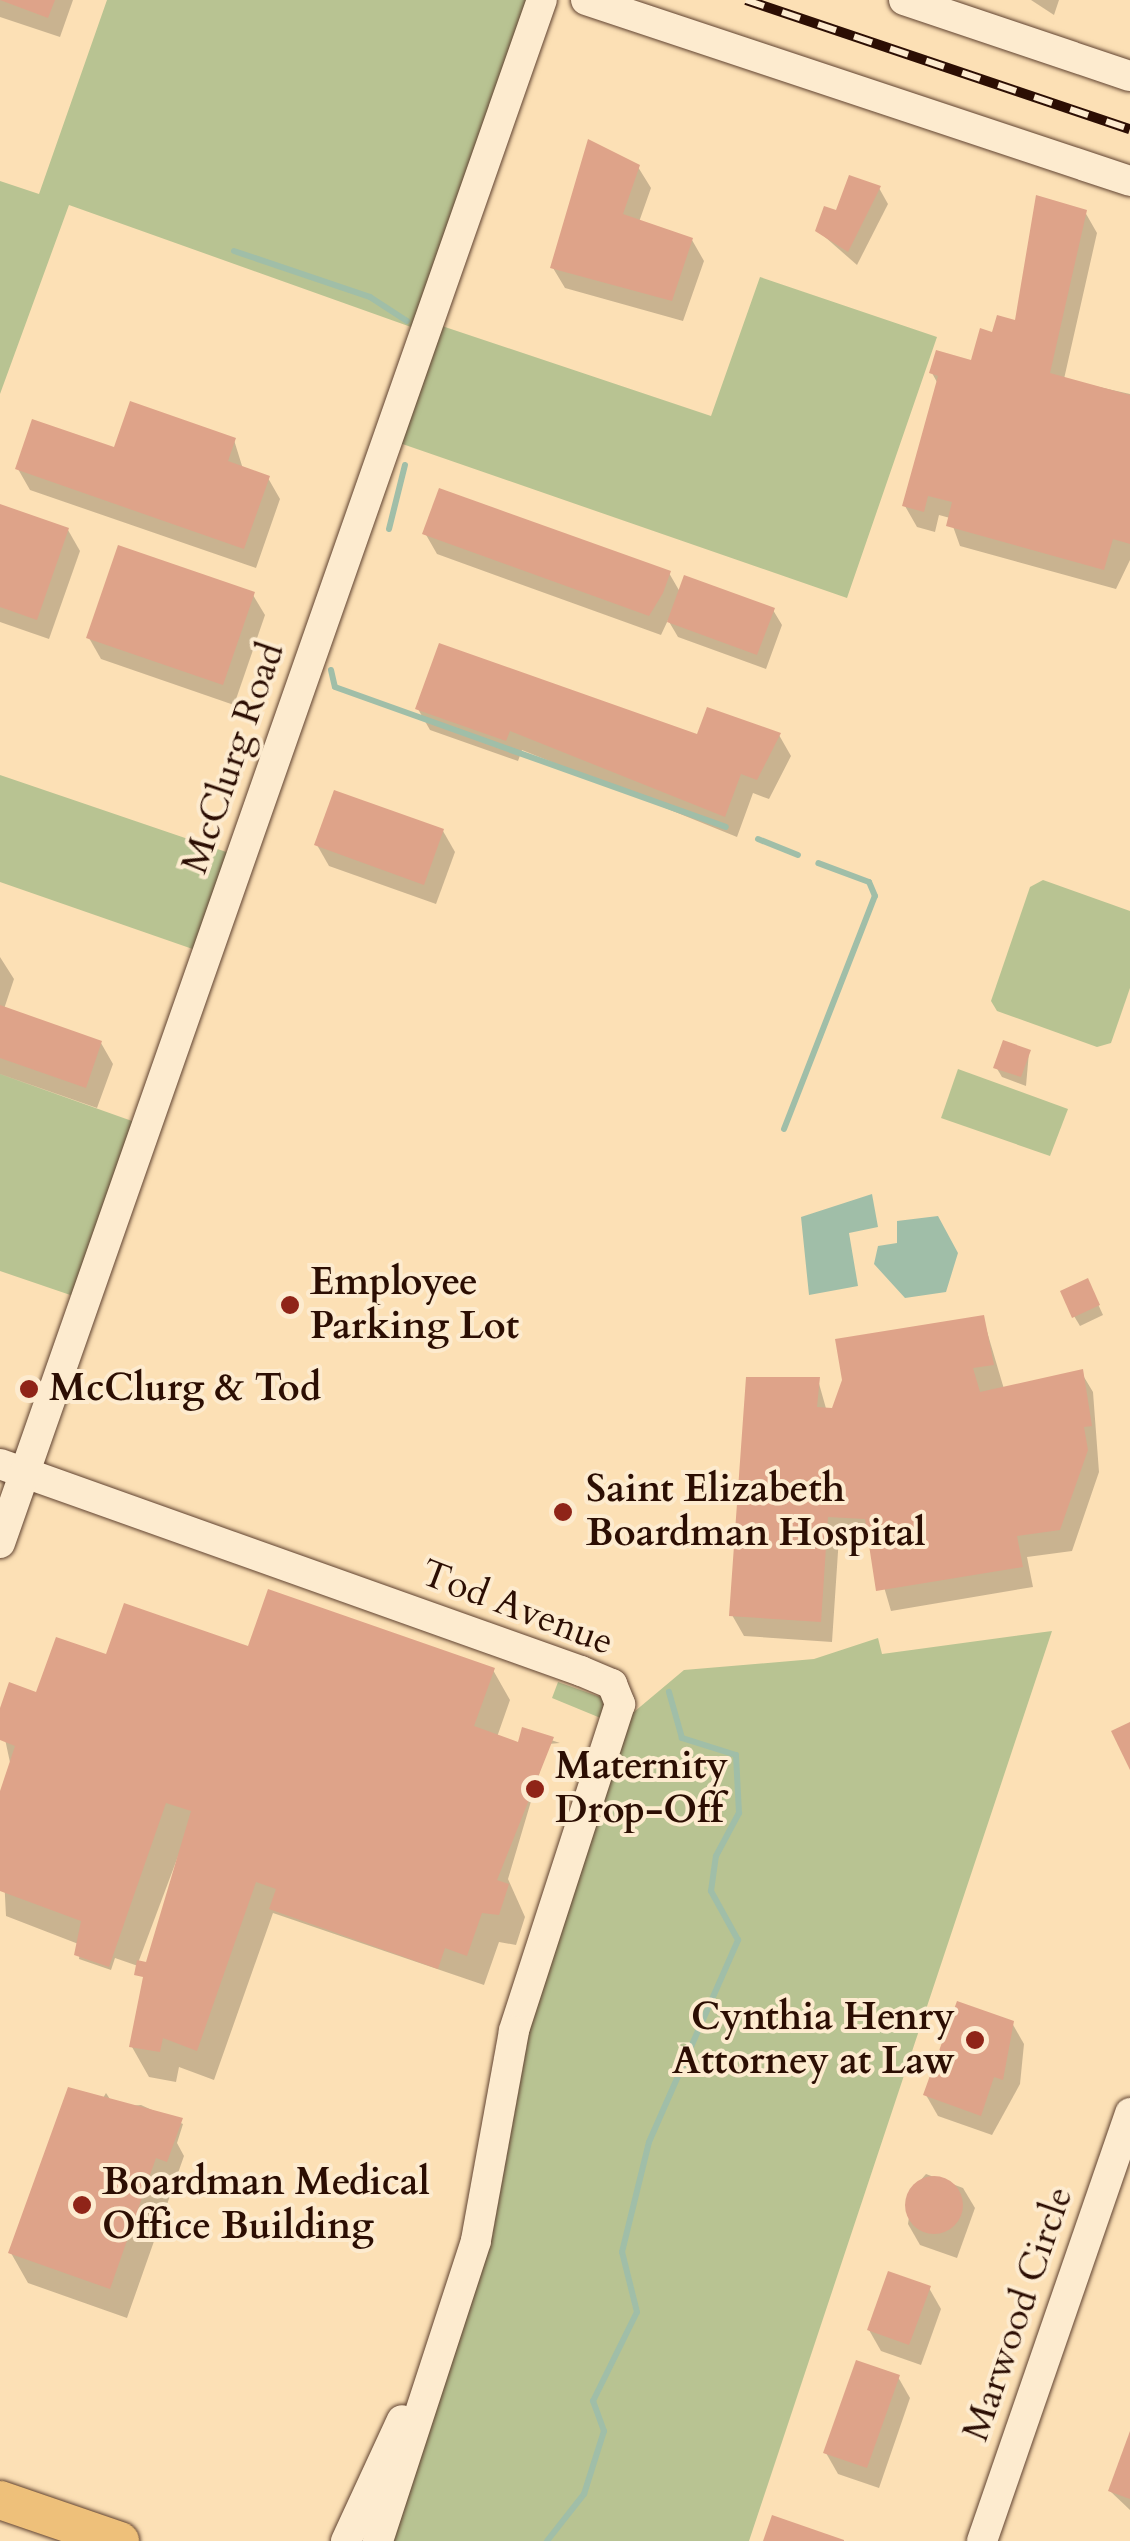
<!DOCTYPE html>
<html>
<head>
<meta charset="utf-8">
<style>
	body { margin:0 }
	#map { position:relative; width:1130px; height:2541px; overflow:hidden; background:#fce0b5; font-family:Cardo,serif }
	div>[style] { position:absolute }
	.green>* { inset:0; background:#b8c392 }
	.water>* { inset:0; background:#a0bea8 }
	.shadow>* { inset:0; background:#0003 }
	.stream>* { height:6px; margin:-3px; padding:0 3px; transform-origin:3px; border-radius:3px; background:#a0bea8 }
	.building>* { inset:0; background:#dea389 }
	.round { border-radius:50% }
	.roads { filter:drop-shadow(0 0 2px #604230) drop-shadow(0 0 2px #604230) }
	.minor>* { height:30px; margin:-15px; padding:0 15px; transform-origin:15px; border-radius:15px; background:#fdebcf }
	.major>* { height:38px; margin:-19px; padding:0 19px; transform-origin:19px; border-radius:19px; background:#eec07a }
	.rail>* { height:10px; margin-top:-5px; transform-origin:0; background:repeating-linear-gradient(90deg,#fdebcf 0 19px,#2c0e03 0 38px); box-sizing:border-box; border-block:2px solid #2c0e03 }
	.dots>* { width:28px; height:28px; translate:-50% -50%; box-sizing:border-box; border:5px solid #fdebcf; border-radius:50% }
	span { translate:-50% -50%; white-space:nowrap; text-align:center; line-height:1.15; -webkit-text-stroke:8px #fdebcf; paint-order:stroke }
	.street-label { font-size:38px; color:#2c0e03 }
	.poi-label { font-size:38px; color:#2c0e03; font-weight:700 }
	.left { translate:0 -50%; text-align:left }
	.right { translate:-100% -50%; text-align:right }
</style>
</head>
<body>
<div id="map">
	<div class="green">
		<i style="clip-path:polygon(107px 0,542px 0,430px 322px,711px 416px,760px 277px,937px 337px,847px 598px,388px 439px,425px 332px,69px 205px,0 394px,0 181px,39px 194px)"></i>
		<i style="clip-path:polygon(0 775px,241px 857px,207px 954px,0 882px)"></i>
		<i style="clip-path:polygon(1043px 880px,1130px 911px,1130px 988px,1111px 1043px,1097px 1047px,997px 1011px,991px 1001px,1030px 887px)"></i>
		<i style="clip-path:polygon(958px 1069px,1068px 1109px,1050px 1156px,941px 1118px)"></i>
		<i style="clip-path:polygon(0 1074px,146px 1126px,85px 1300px,0 1271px)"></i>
		<i style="clip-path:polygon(1052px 1631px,749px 2541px,385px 2541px,538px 1983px,628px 1717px,684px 1670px,814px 1659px,878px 1638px,882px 1654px)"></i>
		<i style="clip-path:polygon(558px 1682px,603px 1698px,603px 1719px,552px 1698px)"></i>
	</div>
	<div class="water">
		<i style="clip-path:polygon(872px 1194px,878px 1227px,849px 1233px,858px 1286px,809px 1295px,801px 1217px)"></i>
		<i style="clip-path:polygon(938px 1216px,958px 1253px,946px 1292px,905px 1298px,874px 1264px,878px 1246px,897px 1243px,897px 1221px)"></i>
	</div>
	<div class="shadow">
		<i style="clip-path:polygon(0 0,73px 0,60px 37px,0 17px)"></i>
		<i style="clip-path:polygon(1031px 0,1059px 0,1054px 15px)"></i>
		<i style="clip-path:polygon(638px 167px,651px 188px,639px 222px,692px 240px,704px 261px,683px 321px,565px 288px,553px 268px)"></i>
		<i style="clip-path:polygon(879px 188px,888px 204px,857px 265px,817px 230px)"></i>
		<i style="clip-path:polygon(1085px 212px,1097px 233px,1064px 379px,1130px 394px,1130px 560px,1116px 589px,960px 546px,950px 518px,939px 515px,935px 532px,917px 527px,905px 506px,938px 384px,932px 373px,973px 363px,1017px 323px)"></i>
		<i style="clip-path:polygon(234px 440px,243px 469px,268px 478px,280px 499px,256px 568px,30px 490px,18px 469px)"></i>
		<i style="clip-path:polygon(0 506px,68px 530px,80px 551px,49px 639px,0 622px)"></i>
		<i style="clip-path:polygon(425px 533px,669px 573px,680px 592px,773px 610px,782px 625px,766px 669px,678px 637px,668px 620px,661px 635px,437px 554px)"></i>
		<i style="clip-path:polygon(253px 595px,265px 615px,234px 705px,101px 659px,89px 638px)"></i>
		<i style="clip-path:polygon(418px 709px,698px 737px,779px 735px,791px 756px,769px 799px,753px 793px,737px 837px,522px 750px,518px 761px,430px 730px)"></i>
		<i style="clip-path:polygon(443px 831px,455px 852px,436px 904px,329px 866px,317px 845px)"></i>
		<i style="clip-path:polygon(0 957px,14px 979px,4px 1009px,101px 1043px,113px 1064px,97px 1108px,0 1074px)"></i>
		<i style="clip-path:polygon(1029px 1052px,1026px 1086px,1002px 1077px,996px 1067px)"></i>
		<i style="clip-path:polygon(1092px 1291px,1103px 1315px,1080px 1326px,1074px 1316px)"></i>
		<i style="clip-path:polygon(983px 1318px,1004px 1389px,1081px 1372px,1093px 1392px,1099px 1472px,1072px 1551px,1027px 1557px,1033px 1587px,891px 1611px,870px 1539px,839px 1537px,832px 1642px,744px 1636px,732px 1615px,818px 1380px,829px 1419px)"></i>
		<i style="clip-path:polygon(249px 1649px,493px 1670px,510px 1700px,497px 1737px,520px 1745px,524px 1731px,560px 1743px,548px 1744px,508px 1879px,525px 1917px,516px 1945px,499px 1942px,484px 1985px,273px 1913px,214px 2080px,179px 2067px,176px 2082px,149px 2077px,132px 2047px,189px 1827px,138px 1963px,145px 1980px,138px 1966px,115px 1958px,111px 1970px,79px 1959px,81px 1945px,6px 1916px,0 1798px,11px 1767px,0 1716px,107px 1657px)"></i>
		<i style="clip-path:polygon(1012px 2023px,1024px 2044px,1020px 2084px,992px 2135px,938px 2116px,926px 2095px)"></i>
		<i style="clip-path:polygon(106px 2093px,115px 2107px,141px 2105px,183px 2124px,177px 2143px,184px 2156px,127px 2318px,28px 2283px,11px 2253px)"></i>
		<i style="clip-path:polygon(926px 2174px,963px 2188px,975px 2208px,957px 2258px,920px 2245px,908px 2224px,913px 2189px)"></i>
		<i style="clip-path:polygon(929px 2288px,941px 2309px,921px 2365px,881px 2351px,869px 2330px)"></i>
		<i style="clip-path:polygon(898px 2377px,910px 2398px,879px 2488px,838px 2474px,826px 2453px)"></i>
		<i style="clip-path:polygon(1130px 2437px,1130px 2510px,1110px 2491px)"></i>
	</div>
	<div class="stream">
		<i style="left:234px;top:251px;width:144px;rotate:18.7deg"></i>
		<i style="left:370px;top:297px;width:44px;rotate:33deg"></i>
		<i style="left:389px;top:529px;width:66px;rotate:-76deg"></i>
		<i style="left:331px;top:670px;width:17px;rotate:77deg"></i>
		<i style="left:335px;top:687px;width:415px;rotate:19.7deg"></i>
		<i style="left:758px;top:839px;width:43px;rotate:21.8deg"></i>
		<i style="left:784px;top:1129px;width:250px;rotate:-68.7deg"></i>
		<i style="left:875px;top:896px;width:15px;rotate:-113deg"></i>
		<i style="left:869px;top:882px;width:54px;rotate:-159.6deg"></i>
		<i style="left:547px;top:2541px;width:60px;rotate:-51.8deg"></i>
		<i style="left:584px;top:2494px;width:66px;rotate:-72.4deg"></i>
		<i style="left:604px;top:2431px;width:32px;rotate:-110deg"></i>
		<i style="left:593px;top:2401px;width:99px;rotate:-63.7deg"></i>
		<i style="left:637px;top:2312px;width:62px;rotate:-104deg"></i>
		<i style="left:622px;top:2252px;width:113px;rotate:-76.2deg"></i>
		<i style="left:649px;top:2142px;width:221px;rotate:-66.2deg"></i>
		<i style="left:738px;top:1940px;width:56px;rotate:-118.9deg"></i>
		<i style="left:711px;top:1891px;width:35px;rotate:-82deg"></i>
		<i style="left:716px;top:1856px;width:49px;rotate:-61.9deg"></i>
		<i style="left:739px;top:1813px;width:58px;rotate:-93deg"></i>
		<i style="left:736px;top:1755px;width:57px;rotate:-162.5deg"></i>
		<i style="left:682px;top:1738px;width:48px;rotate:-105.8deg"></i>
	</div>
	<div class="building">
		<i style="clip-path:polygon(0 0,55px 0,48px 18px)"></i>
		<i style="clip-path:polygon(588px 139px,640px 165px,623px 214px,693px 238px,672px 301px,550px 268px)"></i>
		<i style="clip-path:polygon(849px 175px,881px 186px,848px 252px,815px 231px,824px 206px,836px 210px)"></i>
		<i style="clip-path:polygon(1036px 195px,1087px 210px,1050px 373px,1130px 395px,1130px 544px,1113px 539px,1104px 570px,946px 526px,952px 502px,928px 496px,924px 512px,902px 506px,938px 376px,929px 373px,936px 350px,971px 360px,980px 328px,992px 332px,997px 315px,1015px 320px)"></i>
		<i style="clip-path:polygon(130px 401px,236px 438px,228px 461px,270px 476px,244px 549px,15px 469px,32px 419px,114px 447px)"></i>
		<i style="clip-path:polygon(439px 488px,671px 571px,663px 593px,649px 616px,422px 534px)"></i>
		<i style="clip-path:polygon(0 504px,69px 528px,37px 620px,0 607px)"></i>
		<i style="clip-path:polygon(118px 545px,255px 592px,223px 685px,86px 638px)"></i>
		<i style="clip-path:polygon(684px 575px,775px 608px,757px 655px,667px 622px)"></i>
		<i style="clip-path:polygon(439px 643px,697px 734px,707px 707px,781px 733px,757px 780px,741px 774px,725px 817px,510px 731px,506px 741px,415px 709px)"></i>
		<i style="clip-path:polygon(334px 790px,444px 829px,424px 885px,314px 845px)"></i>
		<i style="clip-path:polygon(0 1005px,102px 1041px,86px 1088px,0 1058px)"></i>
		<i style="clip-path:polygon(1003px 1040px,1031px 1050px,1021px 1077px,993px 1068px)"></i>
		<i style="clip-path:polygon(1088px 1278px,1100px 1305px,1072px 1318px,1060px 1291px)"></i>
		<i style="clip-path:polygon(984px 1315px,994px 1365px,973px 1368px,980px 1392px,1083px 1369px,1092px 1426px,1084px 1427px,1088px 1450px,1060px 1530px,1017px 1536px,1023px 1567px,876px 1591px,865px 1519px,828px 1517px,821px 1622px,729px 1616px,746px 1377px,820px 1377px,817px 1407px,832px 1408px,842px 1380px,835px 1339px)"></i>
		<i style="clip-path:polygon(268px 1589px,495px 1668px,474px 1726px,518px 1742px,522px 1727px,554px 1737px,497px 1880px,509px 1884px,499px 1915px,482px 1913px,467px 1956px,445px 1948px,438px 1969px,269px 1909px,276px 1889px,256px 1882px,197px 2051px,163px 2038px,160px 2052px,129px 2047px,143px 1977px,134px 1975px,137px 1960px,146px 1962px,191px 1811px,166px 1803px,109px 1967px,74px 1955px,81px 1921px,0 1891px,0 1791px,15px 1746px,0 1740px,0 1708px,9px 1682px,36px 1692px,56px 1637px,106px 1654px,124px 1603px,248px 1646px)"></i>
		<i style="clip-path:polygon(1130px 1722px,1130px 1770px,1111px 1731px)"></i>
		<i style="clip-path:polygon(957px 2001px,1014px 2021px,1003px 2080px,994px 2077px,981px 2116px,923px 2095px)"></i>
		<i style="clip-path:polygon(68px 2087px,183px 2118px,167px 2162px,156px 2158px,110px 2289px,8px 2253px)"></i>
		<i class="round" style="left:905px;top:2176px;width:58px;height:58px"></i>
		<i style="clip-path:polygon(888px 2271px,931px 2286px,909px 2345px,867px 2330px)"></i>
		<i style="clip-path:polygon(856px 2360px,900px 2375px,867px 2468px,823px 2453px)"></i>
		<i style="clip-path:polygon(1130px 2431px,1130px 2499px,1108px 2491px)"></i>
		<i style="clip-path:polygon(772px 2515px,844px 2540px,844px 2541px,763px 2541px)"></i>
	</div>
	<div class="roads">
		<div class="minor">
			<i style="left:586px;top:0;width:573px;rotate:18.4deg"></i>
			<i style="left:904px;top:0;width:238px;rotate:18.6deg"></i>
			<i style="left:0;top:1464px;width:617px;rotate:19.61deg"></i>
			<i style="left:581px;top:1671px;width:34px;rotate:23deg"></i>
			<i style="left:612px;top:1684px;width:22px;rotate:68deg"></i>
			<i style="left:620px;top:1704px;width:344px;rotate:108deg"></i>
			<i style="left:514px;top:2031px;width:213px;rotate:100.3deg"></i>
			<i style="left:476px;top:2241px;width:316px;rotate:108.1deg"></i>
			<i style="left:0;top:1543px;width:1635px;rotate:-70.65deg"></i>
			<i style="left:346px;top:2541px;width:133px;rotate:-65.2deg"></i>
			<i style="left:982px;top:2541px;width:453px;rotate:-70.9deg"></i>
		</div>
		<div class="major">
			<i style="left:0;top:2500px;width:127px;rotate:18.9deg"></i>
		</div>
	</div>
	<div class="rail">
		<i style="left:746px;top:0;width:405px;rotate:18.6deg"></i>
	</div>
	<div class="dots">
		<i style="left:290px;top:1305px;background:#8f2418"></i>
		<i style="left:29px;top:1389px;background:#8f2418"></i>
		<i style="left:563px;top:1512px;background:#8f2418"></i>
		<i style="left:535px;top:1789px;background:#8f2418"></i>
		<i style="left:975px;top:2040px;background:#8f2418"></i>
		<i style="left:82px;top:2205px;background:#8f2418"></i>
	</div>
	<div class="street-label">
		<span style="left:233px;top:758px;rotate:-71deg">McClurg Road</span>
		<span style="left:517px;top:1608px;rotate:21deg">Tod Avenue</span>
		<span style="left:1018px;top:2314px;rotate:-71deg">Marwood Circle</span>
	</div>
	<div class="poi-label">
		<span class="left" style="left:310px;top:1305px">Employee<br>Parking Lot</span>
		<span class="left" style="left:49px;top:1389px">McClurg &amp; Tod</span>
		<span class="left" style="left:586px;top:1512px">Saint Elizabeth<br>Boardman Hospital</span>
		<span class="left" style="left:555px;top:1789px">Maternity<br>Drop-Off</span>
		<span class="right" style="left:955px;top:2040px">Cynthia Henry<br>Attorney at Law</span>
		<span class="left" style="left:102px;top:2205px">Boardman Medical<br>Office Building</span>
	</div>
</div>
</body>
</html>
